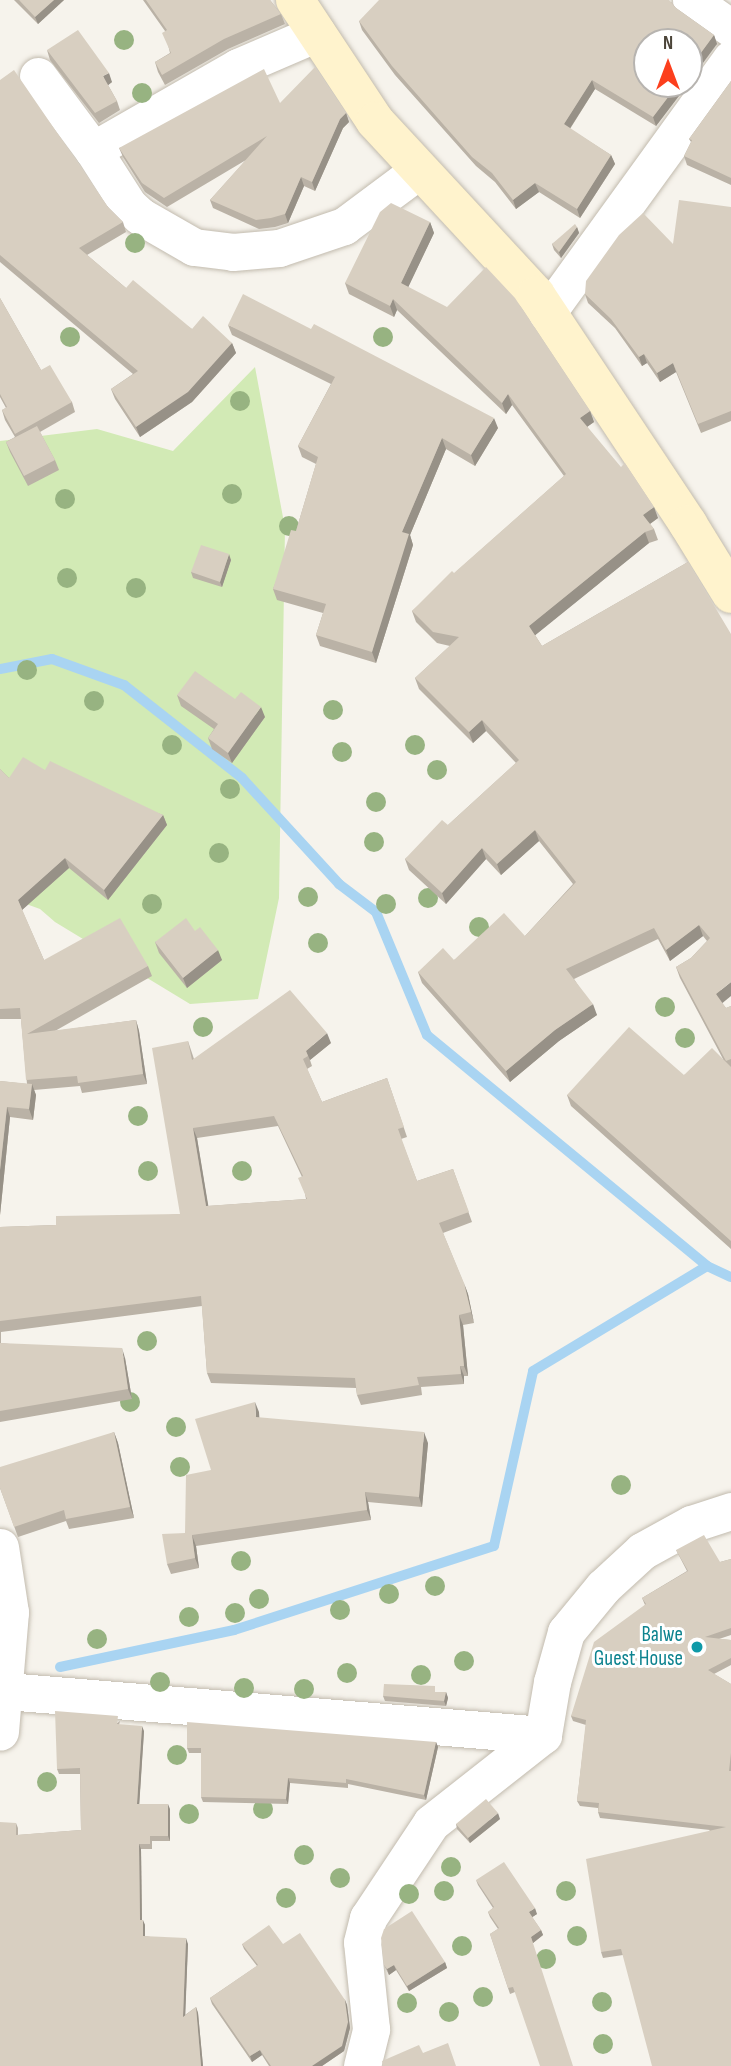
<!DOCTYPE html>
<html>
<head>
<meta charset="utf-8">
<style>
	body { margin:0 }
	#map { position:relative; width:731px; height:2066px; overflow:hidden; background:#f6f3ec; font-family:"Sofia Sans Condensed",sans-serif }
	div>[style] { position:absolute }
	.green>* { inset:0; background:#d2eab5 }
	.stream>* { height:10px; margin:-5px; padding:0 5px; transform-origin:5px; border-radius:5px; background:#a9d4f2 }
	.roads { filter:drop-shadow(0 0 2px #c2bbae) drop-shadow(0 0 2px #c2bbae) }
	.street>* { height:37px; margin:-18.5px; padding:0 18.5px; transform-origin:18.5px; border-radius:18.5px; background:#fff }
	.secondary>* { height:38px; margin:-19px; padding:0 19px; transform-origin:19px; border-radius:19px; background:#fff3cd }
	.trees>* { width:20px; height:20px; margin:-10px; border-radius:50%; background:#97b381 }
	.wall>* { inset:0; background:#bab2a6 }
	.shaded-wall>* { inset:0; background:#979187 }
	.building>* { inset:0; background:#d8cfc1 }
	.dots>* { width:19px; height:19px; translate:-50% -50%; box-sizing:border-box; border:4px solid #fff; border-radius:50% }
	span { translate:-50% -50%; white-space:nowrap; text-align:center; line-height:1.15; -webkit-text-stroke:6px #fff; paint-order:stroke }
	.culture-label { font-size:21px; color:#0d838f }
	.right { translate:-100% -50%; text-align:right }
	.north { position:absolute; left:633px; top:28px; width:70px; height:70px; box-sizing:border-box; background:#fff; border:2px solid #b7b4b0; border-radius:50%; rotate:0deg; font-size:19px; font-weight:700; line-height:28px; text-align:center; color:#4b4439 }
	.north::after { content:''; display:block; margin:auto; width:24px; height:32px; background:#fc3f1d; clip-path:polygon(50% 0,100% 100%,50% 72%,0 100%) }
</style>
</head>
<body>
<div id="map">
	<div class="green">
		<i style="clip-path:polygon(255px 367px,285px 528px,279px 898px,258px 999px,190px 1004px,55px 922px,40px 909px,18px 901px,0 879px,0 441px,97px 429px,173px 451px)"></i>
	</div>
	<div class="stream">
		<i style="left:0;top:669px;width:53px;rotate:-10.9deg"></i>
		<i style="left:52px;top:659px;width:77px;rotate:19.9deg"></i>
		<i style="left:124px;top:685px;width:150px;rotate:38.2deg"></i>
		<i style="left:242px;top:778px;width:144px;rotate:47.5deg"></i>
		<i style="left:339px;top:884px;width:46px;rotate:37.1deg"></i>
		<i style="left:376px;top:912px;width:133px;rotate:67.5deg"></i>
		<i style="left:427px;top:1035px;width:363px;rotate:39.5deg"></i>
		<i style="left:707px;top:1266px;width:26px;rotate:25deg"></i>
		<i style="left:60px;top:1667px;width:178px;rotate:-12deg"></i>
		<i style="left:234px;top:1630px;width:273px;rotate:-17.9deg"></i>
		<i style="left:494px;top:1546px;width:179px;rotate:-77.4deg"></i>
		<i style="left:533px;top:1371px;width:203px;rotate:-31.1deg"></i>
	</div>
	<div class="roads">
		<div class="street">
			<i style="left:691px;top:0;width:49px;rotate:35deg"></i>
			<i style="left:38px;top:76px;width:92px;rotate:53.4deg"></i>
			<i style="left:93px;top:150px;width:67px;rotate:57.3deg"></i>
			<i style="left:129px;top:206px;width:15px;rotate:42deg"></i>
			<i style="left:140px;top:216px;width:62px;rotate:29.9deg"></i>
			<i style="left:194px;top:247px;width:39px;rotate:7deg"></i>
			<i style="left:233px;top:252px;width:46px;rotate:-5deg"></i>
			<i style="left:279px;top:248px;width:69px;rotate:-18.7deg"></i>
			<i style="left:344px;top:226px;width:94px;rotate:-36.7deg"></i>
			<i style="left:93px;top:150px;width:167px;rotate:-29.8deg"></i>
			<i style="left:238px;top:67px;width:86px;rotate:-23.3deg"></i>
			<i style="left:547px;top:313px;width:314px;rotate:-54.1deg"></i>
			<i style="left:0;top:1547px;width:66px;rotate:81.3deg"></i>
			<i style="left:10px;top:1612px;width:120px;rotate:94.8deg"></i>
			<i style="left:6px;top:1691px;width:539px;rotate:4.68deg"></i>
			<i style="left:362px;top:2066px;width:38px;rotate:-76deg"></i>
			<i style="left:371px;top:2029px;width:87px;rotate:-95.9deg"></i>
			<i style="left:362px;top:1942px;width:25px;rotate:-76deg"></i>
			<i style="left:368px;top:1918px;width:114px;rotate:-56.4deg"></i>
			<i style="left:431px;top:1823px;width:142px;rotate:-38.2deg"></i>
			<i style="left:543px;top:1735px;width:54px;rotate:-80.4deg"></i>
			<i style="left:552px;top:1682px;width:52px;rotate:-74.4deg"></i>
			<i style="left:566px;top:1632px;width:58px;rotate:-50.6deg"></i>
			<i style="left:603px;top:1587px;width:53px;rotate:-42.7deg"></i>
			<i style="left:642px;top:1551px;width:56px;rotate:-28.9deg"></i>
			<i style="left:691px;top:1524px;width:42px;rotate:-18deg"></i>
		</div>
		<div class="secondary">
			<i style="left:295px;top:0;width:145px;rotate:56.5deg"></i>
			<i style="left:375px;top:121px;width:237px;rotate:47.2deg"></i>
			<i style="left:536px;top:295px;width:275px;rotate:56.4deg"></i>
			<i style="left:688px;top:524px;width:82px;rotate:58.4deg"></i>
		</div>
	</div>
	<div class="trees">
		<i style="left:124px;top:40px"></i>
		<i style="left:142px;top:93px"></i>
		<i style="left:135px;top:243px"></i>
		<i style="left:70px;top:337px"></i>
		<i style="left:383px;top:337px"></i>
		<i style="left:240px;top:401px"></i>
		<i style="left:232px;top:494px"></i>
		<i style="left:65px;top:499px"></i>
		<i style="left:289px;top:526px"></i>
		<i style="left:67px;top:578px"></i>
		<i style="left:136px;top:588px"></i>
		<i style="left:27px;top:670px"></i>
		<i style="left:94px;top:701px"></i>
		<i style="left:333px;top:710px"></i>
		<i style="left:172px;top:745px"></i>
		<i style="left:415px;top:745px"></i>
		<i style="left:342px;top:752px"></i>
		<i style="left:437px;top:770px"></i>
		<i style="left:230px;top:789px"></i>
		<i style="left:376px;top:802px"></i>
		<i style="left:374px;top:842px"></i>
		<i style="left:219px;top:853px"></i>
		<i style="left:308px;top:897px"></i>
		<i style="left:428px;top:898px"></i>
		<i style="left:152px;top:904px"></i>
		<i style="left:386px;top:904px"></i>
		<i style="left:479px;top:927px"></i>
		<i style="left:318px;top:943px"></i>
		<i style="left:665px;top:1007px"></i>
		<i style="left:203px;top:1027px"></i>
		<i style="left:685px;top:1038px"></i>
		<i style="left:138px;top:1116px"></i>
		<i style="left:148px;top:1171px"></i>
		<i style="left:242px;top:1171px"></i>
		<i style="left:147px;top:1341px"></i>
		<i style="left:130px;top:1402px"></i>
		<i style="left:176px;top:1427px"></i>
		<i style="left:180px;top:1467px"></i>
		<i style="left:621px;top:1485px"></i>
		<i style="left:241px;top:1561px"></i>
		<i style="left:435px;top:1586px"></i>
		<i style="left:389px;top:1594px"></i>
		<i style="left:259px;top:1599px"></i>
		<i style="left:340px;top:1610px"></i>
		<i style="left:235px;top:1613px"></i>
		<i style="left:189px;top:1617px"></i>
		<i style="left:97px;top:1639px"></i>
		<i style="left:464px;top:1661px"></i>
		<i style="left:347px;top:1673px"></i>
		<i style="left:421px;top:1675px"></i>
		<i style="left:160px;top:1682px"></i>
		<i style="left:244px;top:1688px"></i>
		<i style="left:304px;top:1689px"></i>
		<i style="left:177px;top:1755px"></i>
		<i style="left:47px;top:1782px"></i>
		<i style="left:263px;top:1809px"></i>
		<i style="left:189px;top:1814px"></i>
		<i style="left:304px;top:1855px"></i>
		<i style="left:451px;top:1867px"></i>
		<i style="left:340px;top:1878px"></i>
		<i style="left:444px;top:1891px"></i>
		<i style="left:566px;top:1891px"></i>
		<i style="left:409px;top:1894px"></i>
		<i style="left:286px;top:1898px"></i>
		<i style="left:577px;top:1936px"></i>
		<i style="left:462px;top:1946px"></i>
		<i style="left:546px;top:1959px"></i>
		<i style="left:483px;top:1997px"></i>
		<i style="left:602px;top:2002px"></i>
		<i style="left:407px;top:2003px"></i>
		<i style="left:449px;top:2012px"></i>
		<i style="left:603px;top:2044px"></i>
	</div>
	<div class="wall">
		<i style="clip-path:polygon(14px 0,64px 0,38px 24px)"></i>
		<i style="clip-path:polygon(143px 0,270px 0,281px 14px,285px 24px,228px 49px,165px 85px,158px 72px,155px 62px,170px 53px,165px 31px)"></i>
		<i style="clip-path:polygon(671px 2px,676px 8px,714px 35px,717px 44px,647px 84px,688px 84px,656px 126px,595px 89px,570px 129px,611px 155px,615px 164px,580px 218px,539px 192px,516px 209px,495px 182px,476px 166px,395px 75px,362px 30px,359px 21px)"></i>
		<i style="clip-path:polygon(47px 50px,112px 82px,108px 85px,117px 101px,120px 110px,99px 123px,50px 60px)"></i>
		<i style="clip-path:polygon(0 80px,108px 207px,123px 222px,126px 232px,87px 255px,126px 288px,192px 329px,232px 343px,236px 353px,192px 402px,140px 437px,115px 399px,111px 389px,133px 374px,0 262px)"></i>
		<i style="clip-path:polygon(731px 81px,731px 185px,687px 165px,684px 156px,691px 142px,689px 139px)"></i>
		<i style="clip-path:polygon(280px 103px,346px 113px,349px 122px,343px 128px,315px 191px,304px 186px,288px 223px,275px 227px,259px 229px,213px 208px,210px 200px,246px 160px,167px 207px,145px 192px,123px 157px,119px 148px)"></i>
		<i style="clip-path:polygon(731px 207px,731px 421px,701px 433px,676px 372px,660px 382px,647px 363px,642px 366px,615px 328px,588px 303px,585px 294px,673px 244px)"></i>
		<i style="clip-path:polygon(430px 222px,434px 233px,408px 287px,590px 411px,594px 422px,587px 427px,658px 518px,650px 524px,654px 529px,658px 540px,649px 543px,535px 635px,542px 646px,688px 562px,722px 1003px,726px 1008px,731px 1006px,731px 1249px,571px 1106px,567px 1095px,684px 1075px,723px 1059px,680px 978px,676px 967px,691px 958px,707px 941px,703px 936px,670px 961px,658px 939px,574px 979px,597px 1015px,559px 1041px,510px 1082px,422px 983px,418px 972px,525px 936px,573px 884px,539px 841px,501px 875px,486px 859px,446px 904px,409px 870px,405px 859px,448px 825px,516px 763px,486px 731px,473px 743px,419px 689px,415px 678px,450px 646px,437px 643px,416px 622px,412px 611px,564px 476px,512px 405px,506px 414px,397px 310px,394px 317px,349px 294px,345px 283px)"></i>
		<i style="clip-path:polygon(577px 227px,579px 233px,561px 258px,554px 250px,552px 244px)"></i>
		<i style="clip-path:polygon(0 298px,41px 370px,72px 402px,75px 412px,40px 432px,55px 460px,59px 470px,28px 486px,10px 452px,6px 442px,15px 437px,5px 420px,2px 410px,6px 408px,0 397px)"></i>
		<i style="clip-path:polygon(228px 325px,498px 428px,475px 466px,446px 449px,410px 535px,413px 545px,376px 663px,320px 646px,316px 635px,323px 613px,277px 600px,273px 589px,296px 531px,316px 464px,302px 457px,298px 446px,331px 384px,232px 335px)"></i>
		<i style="clip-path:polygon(231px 560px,222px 587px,193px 578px,191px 572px)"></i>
		<i style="clip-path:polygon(177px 695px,265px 717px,232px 763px,212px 749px,208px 738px,214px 729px,181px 706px)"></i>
		<i style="clip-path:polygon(0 769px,9px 778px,45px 770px,163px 815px,167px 825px,108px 900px,69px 868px,22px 910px,44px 960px,148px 966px,152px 976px,55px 1031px,136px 1020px,139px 1031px,147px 1084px,82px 1093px,80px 1086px,34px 1090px,36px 1095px,33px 1120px,10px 1117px,0 1215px,0 1081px,27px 1084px,21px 1019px,0 1019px)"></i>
		<i style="clip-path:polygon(195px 931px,222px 960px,187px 988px,159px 953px,155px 942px)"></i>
		<i style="clip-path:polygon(evenodd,188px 1041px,194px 1059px,331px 1043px,310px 1060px,312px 1066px,307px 1069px,322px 1102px,387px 1078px,407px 1137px,401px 1139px,417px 1181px,453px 1169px,472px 1222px,443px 1233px,468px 1294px,474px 1323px,463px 1325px,468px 1376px,464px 1376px,464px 1384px,421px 1387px,422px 1395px,361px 1405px,357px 1395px,356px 1388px,211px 1383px,207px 1373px,202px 1306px,1px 1332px,1px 1343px,125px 1358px,132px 1399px,0 1422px,0 1227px,56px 1225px,180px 1214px,188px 1041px,278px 1126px,302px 1177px,306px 1199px,208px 1206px,197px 1138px,278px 1126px)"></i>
		<i style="clip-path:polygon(259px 1412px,259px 1418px,428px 1443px,422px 1507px,368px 1502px,371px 1520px,196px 1546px,199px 1568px,171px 1574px,167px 1564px,185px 1533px,211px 1470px)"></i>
		<i style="clip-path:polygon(114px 1432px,118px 1443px,134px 1518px,69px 1529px,66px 1521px,18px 1537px,0 1488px)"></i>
		<i style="clip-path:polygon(676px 1550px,720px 1562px,731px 1559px,731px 1635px,719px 1639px,731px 1640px,731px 1665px,714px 1674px,731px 1684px,731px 2066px,623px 1955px,603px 1958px,601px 1952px,710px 1830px,600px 1818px,598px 1812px,598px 1808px,580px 1806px,577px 1801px,586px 1725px,573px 1721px,571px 1716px,645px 1605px,642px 1598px,687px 1571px)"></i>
		<i style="clip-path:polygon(437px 1692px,446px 1692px,448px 1698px,446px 1706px,385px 1701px,383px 1696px)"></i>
		<i style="clip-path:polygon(120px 1721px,119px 1725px,144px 1731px,139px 1804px,170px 1809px,170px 1841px,152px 1841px,152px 1849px,141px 1849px,142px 1920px,145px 1925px,145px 1936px,188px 1944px,185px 2015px,196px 2007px,198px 2013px,203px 2066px,0 2066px,16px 1823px,18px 1828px,18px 1835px,81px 1830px,80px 1774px,59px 1774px,57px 1769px)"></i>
		<i style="clip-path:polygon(436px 1742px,438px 1747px,426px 1800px,348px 1784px,348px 1788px,290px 1783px,288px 1804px,203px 1802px,201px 1797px,201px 1753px,189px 1753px,187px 1748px)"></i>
		<i style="clip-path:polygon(500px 1819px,470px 1843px,457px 1829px,456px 1824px)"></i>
		<i style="clip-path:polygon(476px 1880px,537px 1914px,532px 1917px,541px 1930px,543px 1935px,533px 1943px,515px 1992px,510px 1994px,490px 1934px,498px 1929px,490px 1917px,488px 1912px,493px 1908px,478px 1885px)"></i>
		<i style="clip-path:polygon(242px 1944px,283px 1944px,345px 2000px,347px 2005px,350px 2028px,344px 2051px,322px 2066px,269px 2066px,262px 2055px,252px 2062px,212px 2004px,210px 1998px,257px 1966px,244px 1949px)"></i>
		<i style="clip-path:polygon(445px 1962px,447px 1968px,409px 1991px,396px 1970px,389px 1975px,384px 1965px)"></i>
	</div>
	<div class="shaded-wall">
		<i style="clip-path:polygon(54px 0,64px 0,38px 24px,35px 17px)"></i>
		<i style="clip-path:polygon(714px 35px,717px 44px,689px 82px,689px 69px)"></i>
		<i style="clip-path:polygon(109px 73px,112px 82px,107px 86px,103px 76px)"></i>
		<i style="clip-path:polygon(592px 80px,595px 89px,567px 133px,564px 124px)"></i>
		<i style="clip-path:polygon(678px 84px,688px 84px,656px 126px,653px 117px)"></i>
		<i style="clip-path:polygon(346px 113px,349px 122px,343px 128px,315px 191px,312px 182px,340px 119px)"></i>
		<i style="clip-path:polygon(611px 155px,615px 164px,580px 218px,577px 209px)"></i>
		<i style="clip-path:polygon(301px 177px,304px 186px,288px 223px,285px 214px)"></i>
		<i style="clip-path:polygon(535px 183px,539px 192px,516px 209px,513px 200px)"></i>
		<i style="clip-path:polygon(430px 222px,434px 233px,405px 294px,401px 283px)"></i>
		<i style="clip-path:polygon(577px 227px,579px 233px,561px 258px,559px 252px)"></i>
		<i style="clip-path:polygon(393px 299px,397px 310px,394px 317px,390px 306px)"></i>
		<i style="clip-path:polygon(232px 343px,236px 353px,192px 402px,140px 437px,136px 427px)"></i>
		<i style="clip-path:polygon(644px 354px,647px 363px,642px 366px,639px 357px)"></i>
		<i style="clip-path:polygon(673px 363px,676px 372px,660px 382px,657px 373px)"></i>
		<i style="clip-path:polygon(508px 394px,512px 405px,506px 414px,502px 403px)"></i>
		<i style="clip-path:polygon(590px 411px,594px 422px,584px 429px,580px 418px)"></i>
		<i style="clip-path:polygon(494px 418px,498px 428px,475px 466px,471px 455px)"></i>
		<i style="clip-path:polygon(442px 438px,446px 449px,410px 535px,413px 545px,376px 663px,372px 652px,402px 532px)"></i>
		<i style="clip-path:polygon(654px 507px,658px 518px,647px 526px,643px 515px)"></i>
		<i style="clip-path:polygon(645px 532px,649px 543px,533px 637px,529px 626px)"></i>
		<i style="clip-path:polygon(229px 554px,231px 560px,222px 587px,220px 582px)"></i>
		<i style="clip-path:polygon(261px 707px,265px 717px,232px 763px,228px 753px)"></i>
		<i style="clip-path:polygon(482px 720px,486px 731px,473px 743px,469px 732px)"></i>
		<i style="clip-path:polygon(163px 815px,167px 825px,108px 900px,104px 890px)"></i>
		<i style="clip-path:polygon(535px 830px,539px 841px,501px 875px,497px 864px)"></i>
		<i style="clip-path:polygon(482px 848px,486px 859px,446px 904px,442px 893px)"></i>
		<i style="clip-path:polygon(65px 858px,69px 868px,22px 910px,18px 900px)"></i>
		<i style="clip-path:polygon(699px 925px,703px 936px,670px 961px,666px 950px)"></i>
		<i style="clip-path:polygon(218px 950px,222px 960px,187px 988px,183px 978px)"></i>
		<i style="clip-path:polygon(731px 982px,731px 996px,720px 1005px,716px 994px)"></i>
		<i style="clip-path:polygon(593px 1004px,597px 1015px,559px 1041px,510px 1082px,506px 1071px,555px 1030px)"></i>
		<i style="clip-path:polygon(136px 1020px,139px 1031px,147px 1084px,143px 1074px)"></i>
		<i style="clip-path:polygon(327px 1033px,331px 1043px,310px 1060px,306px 1051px)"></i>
		<i style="clip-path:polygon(32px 1084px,36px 1095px,33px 1120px,29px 1109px)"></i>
		<i style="clip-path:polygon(7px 1107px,10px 1117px,0 1215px,0 1170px)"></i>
		<i style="clip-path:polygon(193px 1128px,197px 1138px,210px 1216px,206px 1206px)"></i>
		<i style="clip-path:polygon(464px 1283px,468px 1294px,474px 1323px,471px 1312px)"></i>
		<i style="clip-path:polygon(459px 1315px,463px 1325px,468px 1376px,464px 1366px)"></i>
		<i style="clip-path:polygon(122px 1348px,125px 1358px,132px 1399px,128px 1389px)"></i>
		<i style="clip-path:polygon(460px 1366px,464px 1376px,464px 1384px,461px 1374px)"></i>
		<i style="clip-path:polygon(255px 1402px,259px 1412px,260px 1427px,256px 1417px)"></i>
		<i style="clip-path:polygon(114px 1432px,118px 1443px,134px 1518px,130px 1507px)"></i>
		<i style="clip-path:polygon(424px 1432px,428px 1443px,422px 1507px,419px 1497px)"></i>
		<i style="clip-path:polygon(365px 1492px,368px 1502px,371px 1520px,367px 1510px)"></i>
		<i style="clip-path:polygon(192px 1535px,196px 1546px,199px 1568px,195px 1558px)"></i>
		<i style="clip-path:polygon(446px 1692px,448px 1698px,446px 1706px,444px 1701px)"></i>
		<i style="clip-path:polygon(142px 1726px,144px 1731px,139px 1809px,137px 1804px)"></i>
		<i style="clip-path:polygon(436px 1742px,438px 1747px,426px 1800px,424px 1795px)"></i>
		<i style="clip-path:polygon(288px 1778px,290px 1783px,288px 1804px,286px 1799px)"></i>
		<i style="clip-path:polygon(168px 1804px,170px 1809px,170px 1841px,168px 1836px)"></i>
		<i style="clip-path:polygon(498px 1813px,500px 1819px,470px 1843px,468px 1838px)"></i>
		<i style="clip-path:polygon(139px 1844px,141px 1849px,142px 1925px,140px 1920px)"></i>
		<i style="clip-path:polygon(535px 1908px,537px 1914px,531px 1918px,529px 1912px)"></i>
		<i style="clip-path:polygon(143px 1920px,145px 1925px,145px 1941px,143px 1936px)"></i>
		<i style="clip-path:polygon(541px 1930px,543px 1935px,533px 1943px,531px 1937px)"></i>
		<i style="clip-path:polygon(186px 1938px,188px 1944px,185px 2022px,183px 2017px)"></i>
		<i style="clip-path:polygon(445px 1962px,447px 1968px,409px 1991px,407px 1986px)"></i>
		<i style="clip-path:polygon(394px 1965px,396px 1970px,389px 1975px,387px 1969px)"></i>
		<i style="clip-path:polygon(345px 2000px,347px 2005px,350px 2028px,344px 2051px,322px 2066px,312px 2066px)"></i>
		<i style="clip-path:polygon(196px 2007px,198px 2013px,203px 2066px,201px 2066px)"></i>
		<i style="clip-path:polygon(260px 2050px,262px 2055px,252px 2062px,250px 2056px)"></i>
	</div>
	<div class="building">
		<i style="clip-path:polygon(19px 0,54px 0,35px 17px)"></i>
		<i style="clip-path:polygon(146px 0,270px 0,281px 14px,224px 39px,162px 75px,155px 62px,171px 53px,162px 33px,167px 30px)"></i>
		<i style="clip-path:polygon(379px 0,669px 0,676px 8px,714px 35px,689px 69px,689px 42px,647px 42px,647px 84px,678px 84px,653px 117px,592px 80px,564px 124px,611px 155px,577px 209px,535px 183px,513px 200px,492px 173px,472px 157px,392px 66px,359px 21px)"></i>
		<i style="clip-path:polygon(78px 30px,109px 73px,103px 76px,117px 101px,95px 113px,47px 50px)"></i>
		<i style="clip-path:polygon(315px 67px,346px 113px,340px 119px,312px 182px,301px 177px,285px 214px,271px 218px,256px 220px,210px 200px,267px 136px,164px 198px,142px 183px,119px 148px,264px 69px,280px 103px)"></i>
		<i style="clip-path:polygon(14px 70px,108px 207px,123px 222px,79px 248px,126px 288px,133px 280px,192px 329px,203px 316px,232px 343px,188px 392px,136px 427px,111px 389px,138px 371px,0 255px,0 80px)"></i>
		<i style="clip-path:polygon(731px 81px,731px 178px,684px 156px,692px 140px,689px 139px)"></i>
		<i style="clip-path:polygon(679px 200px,731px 207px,731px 411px,698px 424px,673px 363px,657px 373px,644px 354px,639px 357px,611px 319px,585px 294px,586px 281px,619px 235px,643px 213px,673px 244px)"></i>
		<i style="clip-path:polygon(391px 203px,430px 222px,401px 283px,447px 307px,486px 267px,515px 298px,590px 411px,580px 418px,621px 467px,625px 463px,654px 507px,643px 515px,654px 529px,645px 532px,529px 626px,542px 646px,688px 562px,731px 634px,731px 982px,716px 994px,726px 1008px,731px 1006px,731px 1059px,726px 1061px,676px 967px,691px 958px,710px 938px,699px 925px,666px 950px,654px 928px,566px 969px,593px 1004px,555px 1030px,506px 1071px,418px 972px,443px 948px,454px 960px,504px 913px,525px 936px,576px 882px,535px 830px,497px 864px,482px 848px,442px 893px,405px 859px,442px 820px,448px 825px,519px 760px,482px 720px,469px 732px,415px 678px,459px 637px,433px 632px,412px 611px,452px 571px,454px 573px,566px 474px,508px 394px,502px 403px,393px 299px,390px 306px,345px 283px,380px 212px)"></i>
		<i style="clip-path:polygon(575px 224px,577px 227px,559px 252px,552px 244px)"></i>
		<i style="clip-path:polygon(243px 294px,311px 329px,314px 324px,494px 418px,471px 455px,442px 438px,402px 532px,409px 534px,372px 652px,316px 635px,326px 604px,273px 589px,291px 530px,296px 531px,318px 457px,298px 446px,335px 377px,228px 325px)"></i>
		<i style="clip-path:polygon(0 298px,41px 370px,50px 365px,72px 402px,15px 434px,2px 410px,7px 407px,0 394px)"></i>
		<i style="clip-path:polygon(37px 426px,55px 460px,24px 476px,6px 442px)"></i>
		<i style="clip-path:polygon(201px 545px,229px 554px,220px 582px,191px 572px)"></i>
		<i style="clip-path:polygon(195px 671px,235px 699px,241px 692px,261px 707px,228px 753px,208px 738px,218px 724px,177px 695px)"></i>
		<i style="clip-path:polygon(23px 757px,45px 770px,50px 761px,163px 815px,104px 890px,65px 858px,18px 900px,44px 960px,120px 918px,148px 966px,27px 1034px,136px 1020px,143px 1074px,78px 1083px,77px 1076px,26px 1080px,20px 1008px,0 1009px,0 769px,9px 778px)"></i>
		<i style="clip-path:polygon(186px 918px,195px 931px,200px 927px,218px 950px,183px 978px,155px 942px)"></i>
		<i style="clip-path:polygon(evenodd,290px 990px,327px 1033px,306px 1051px,308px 1056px,303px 1059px,322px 1102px,387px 1078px,404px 1127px,398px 1129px,417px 1181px,453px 1169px,469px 1212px,439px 1223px,464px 1283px,471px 1312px,459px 1315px,464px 1366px,460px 1366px,461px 1374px,417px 1377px,419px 1385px,357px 1395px,355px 1378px,207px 1373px,201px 1296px,0 1321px,0 1227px,56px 1225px,56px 1216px,180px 1214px,152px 1048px,188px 1041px,192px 1060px,290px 990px,274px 1116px,303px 1176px,298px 1178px,307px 1199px,206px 1206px,193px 1128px,274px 1116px)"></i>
		<i style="clip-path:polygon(629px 1027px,684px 1075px,712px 1048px,731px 1067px,731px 1241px,567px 1095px)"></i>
		<i style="clip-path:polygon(0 1081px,32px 1084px,29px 1109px,7px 1107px,0 1170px)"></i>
		<i style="clip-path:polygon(0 1343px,122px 1348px,128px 1389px,0 1411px)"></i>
		<i style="clip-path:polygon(255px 1402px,256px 1417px,424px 1432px,419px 1497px,365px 1492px,367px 1510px,192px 1535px,195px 1558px,167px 1564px,162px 1534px,185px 1533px,186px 1475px,211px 1470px,195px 1419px)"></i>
		<i style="clip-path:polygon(114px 1432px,130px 1507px,66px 1519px,64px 1510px,14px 1527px,0 1488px,0 1467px)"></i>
		<i style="clip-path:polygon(704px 1535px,720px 1562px,731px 1559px,731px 1628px,705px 1637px,731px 1640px,731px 1658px,708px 1670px,731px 1684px,731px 1753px,729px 1771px,731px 1771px,731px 2066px,652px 2066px,621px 1949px,601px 1952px,586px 1859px,726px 1827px,598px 1812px,599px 1803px,577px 1801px,586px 1720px,571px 1716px,594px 1642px,646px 1604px,642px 1598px,688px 1571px,676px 1550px)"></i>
		<i style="clip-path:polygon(384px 1684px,435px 1686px,435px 1692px,446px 1692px,444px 1701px,383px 1696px)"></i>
		<i style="clip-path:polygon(55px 1711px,118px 1716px,117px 1724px,142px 1726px,137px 1804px,168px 1804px,168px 1836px,150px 1836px,150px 1844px,139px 1844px,140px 1920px,143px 1920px,143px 1936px,186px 1938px,183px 2017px,196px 2007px,201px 2066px,0 2066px,0 1822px,16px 1823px,16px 1835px,81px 1830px,80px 1768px,57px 1769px)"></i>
		<i style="clip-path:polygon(187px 1722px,436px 1742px,424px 1795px,346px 1779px,346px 1783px,288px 1778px,286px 1799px,201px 1797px,201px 1748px,187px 1748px)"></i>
		<i style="clip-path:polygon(486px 1799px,498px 1813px,468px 1838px,456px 1824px)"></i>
		<i style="clip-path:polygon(504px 1862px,535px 1908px,529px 1912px,541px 1930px,531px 1937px,573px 2066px,540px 2066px,513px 1987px,508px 1988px,490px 1934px,499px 1928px,488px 1912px,494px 1907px,476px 1880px)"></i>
		<i style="clip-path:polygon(412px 1911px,445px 1962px,407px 1986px,394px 1965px,387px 1969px,384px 1965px,381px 1938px,384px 1929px)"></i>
		<i style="clip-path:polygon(269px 1925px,283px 1944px,300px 1933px,345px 2000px,348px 2022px,342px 2046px,312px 2066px,271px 2066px,260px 2050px,250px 2056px,210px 1998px,258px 1965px,242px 1944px)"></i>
		<i style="clip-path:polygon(448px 2043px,456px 2066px,383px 2066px,382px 2061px,419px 2045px,423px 2053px)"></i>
	</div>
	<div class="dots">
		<i style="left:697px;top:1647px;background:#0f9aa8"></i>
	</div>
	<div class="culture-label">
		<span class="right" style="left:683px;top:1647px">Balwe<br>Guest House</span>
	</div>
	<div class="north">N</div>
</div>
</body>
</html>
